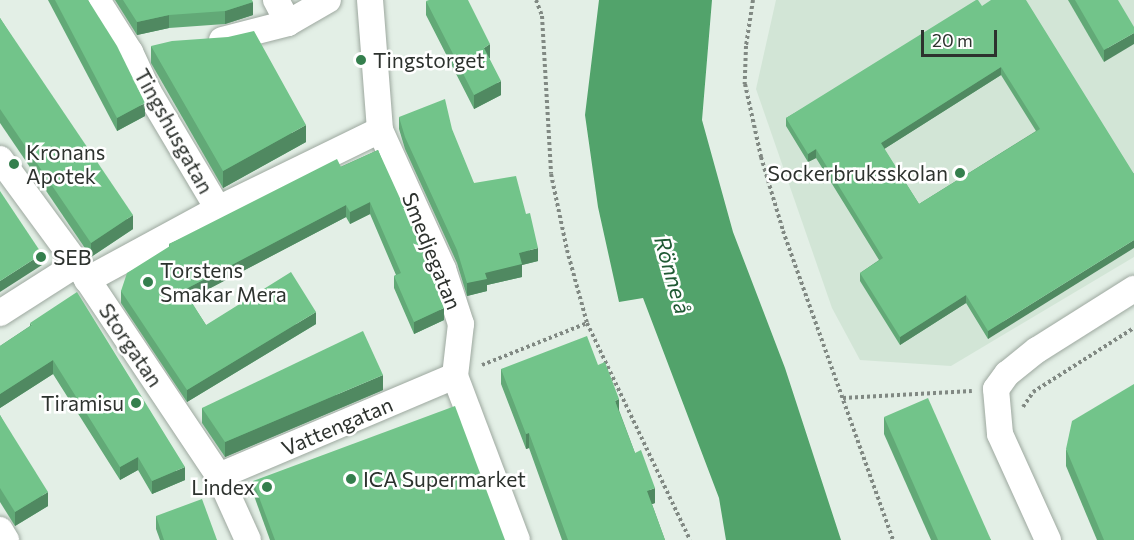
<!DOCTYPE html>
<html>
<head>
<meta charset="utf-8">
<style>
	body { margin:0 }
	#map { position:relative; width:1134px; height:540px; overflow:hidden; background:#e3efe6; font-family:Commissioner,sans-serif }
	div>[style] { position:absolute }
	.built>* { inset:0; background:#d2e5d6 }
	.water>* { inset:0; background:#52a36b }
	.path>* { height:4px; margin-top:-2px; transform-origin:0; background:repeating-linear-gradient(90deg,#818983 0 3px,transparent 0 6px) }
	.roads { filter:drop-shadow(0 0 2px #9da89f) drop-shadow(0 0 2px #9da89f) }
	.street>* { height:26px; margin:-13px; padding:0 13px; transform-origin:13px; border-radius:13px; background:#fff }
	.wall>* { inset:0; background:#62a977 }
	.shaded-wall>* { inset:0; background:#508961 }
	.building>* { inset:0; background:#72c48a }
	.dots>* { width:16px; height:16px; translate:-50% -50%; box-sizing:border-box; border:3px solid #fff; border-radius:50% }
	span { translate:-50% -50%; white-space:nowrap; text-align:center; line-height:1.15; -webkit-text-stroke:5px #fff; paint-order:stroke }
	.poi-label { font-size:21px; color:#2d322e }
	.left { translate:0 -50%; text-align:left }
	.right { translate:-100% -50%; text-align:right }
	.street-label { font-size:21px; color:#2d322e }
	.water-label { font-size:22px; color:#1f5933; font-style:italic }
	.scale { position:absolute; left:921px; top:30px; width:76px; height:27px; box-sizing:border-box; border:3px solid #2d322e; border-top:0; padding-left:8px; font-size:18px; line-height:21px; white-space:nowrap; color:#2d322e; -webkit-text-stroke:4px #fff; paint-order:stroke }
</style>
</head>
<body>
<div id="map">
	<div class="built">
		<i style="clip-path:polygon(776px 0,1134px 0,1134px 257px,951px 366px,860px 360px,832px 308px,756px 89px)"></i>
	</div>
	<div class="water">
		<i style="clip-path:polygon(599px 0,712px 0,702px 120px,733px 232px,785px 368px,841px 540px,726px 540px,719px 498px,643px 298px,619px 302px,598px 207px,585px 115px)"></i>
	</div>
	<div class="path">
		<i style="left:536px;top:0;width:17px;rotate:69deg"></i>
		<i style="left:542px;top:16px;width:158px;rotate:86.7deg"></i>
		<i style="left:551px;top:174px;width:78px;rotate:78.1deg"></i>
		<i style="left:567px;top:250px;width:76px;rotate:74.7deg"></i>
		<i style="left:587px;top:323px;width:240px;rotate:64.6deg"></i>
		<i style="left:753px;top:0;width:47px;rotate:98.7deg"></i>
		<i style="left:746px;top:46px;width:38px;rotate:92deg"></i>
		<i style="left:745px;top:84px;width:75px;rotate:77.6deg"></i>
		<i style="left:761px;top:157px;width:77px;rotate:73.4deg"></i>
		<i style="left:783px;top:231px;width:328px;rotate:70.4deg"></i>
		<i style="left:482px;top:365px;width:113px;rotate:-21.8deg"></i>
		<i style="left:843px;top:398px;width:129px;rotate:-3.1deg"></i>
		<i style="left:1023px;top:407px;width:18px;rotate:-56deg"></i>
		<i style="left:1033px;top:392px;width:120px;rotate:-32.4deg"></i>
	</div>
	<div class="roads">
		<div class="street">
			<i style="left:97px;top:0;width:62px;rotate:57.6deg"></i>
			<i style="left:130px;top:52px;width:43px;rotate:65.2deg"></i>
			<i style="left:148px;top:91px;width:137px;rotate:59.3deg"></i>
			<i style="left:276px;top:0;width:26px;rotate:62deg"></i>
			<i style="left:370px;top:0;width:130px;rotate:85.6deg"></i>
			<i style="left:380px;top:130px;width:153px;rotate:65.6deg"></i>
			<i style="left:443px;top:269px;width:58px;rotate:71.9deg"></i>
			<i style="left:461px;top:324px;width:52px;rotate:96.6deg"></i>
			<i style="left:455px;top:376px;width:175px;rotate:69.3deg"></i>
			<i style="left:222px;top:40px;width:68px;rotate:-14.4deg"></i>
			<i style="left:288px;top:23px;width:46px;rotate:-29.9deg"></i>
			<i style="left:0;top:159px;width:130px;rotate:53.7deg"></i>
			<i style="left:77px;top:264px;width:255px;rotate:56.2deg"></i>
			<i style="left:219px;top:476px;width:70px;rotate:65.6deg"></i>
			<i style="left:87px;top:280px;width:149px;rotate:-28.5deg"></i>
			<i style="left:218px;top:209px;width:180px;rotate:-26deg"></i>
			<i style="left:0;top:313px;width:91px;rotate:-32.5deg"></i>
			<i style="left:219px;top:476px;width:256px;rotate:-23deg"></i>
			<i style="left:0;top:530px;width:12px;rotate:59deg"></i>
			<i style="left:1048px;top:540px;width:116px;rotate:-114.4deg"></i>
			<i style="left:1000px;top:434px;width:45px;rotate:-95.1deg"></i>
			<i style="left:996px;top:389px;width:19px;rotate:-54deg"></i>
			<i style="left:1007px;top:374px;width:38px;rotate:-39deg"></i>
			<i style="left:1037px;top:350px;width:115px;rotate:-32.2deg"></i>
		</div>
	</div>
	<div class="wall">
		<i style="clip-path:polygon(48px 0,88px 0,145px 116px,117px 131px)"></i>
		<i style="clip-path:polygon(115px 0,252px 0,253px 15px,225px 24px,169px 28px,137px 35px)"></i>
		<i style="clip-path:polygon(1068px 0,1118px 0,1104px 62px)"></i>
		<i style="clip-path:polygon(426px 1px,490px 58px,489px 58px,501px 95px,474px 109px,426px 15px)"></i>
		<i style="clip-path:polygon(evenodd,982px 6px,1134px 174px,988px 339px,966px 303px,900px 345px,860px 281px,860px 273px,879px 260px,816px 158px,808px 162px,786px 126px,786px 118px,982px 6px,1001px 75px,1036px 131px,919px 204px,884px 149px,1001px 75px)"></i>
		<i style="clip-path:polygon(0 18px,133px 229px,91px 257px,0 123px)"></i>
		<i style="clip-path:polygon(151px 46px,306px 142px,223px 188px,151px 63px)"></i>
		<i style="clip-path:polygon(399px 117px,474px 183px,538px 261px,522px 265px,522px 277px,487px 285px,487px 291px,467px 296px,457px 263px,405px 149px,399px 129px)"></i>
		<i style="clip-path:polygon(378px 150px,444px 320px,414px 334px,394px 288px,394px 276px,396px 275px,370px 214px,350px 224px,346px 217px,189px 299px,206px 325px,316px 324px,187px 402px,121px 303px,121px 291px,169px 247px,169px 244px)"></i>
		<i style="clip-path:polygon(30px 323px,185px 480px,152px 494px,138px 470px,120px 480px,53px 374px,0 408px,0 346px,30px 326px)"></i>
		<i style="clip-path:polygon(598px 365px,619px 410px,635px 453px,655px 503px,652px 504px,665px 540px,562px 540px,529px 448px,526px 449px,501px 384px,501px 369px)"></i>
		<i style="clip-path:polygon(383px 390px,225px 457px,202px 423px,202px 408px)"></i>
		<i style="clip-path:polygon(0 415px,48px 506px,15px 526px,0 502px)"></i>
		<i style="clip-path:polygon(884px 417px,991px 540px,931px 540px,884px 434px)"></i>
		<i style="clip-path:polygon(1066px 449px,1134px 540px,1097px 540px,1066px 466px)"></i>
		<i style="clip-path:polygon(253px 481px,505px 540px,270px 540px,253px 493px)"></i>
		<i style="clip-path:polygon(156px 516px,217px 540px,160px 540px,156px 529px)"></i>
	</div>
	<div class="shaded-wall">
		<i style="clip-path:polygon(253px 2px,253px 15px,225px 24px,225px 11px)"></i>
		<i style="clip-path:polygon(169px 15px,169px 28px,137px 35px,137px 22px)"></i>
		<i style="clip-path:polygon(1134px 33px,1134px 44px,1104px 62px,1104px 50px)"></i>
		<i style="clip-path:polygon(490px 44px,490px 58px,484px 61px,484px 48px)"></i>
		<i style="clip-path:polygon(1001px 67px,1001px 75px,881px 151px,881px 143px)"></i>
		<i style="clip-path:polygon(501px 81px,501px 95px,474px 109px,474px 95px)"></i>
		<i style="clip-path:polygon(145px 103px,145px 116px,117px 131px,117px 118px)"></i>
		<i style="clip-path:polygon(306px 125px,306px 142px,223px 188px,223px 171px)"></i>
		<i style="clip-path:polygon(816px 149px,816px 158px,808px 162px,808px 154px)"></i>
		<i style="clip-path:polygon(370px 202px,370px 214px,350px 224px,350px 212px)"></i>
		<i style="clip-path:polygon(346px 205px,346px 217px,184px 302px,184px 290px)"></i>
		<i style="clip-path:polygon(133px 215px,133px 229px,91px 257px,91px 243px)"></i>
		<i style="clip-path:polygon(1134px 240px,1134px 248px,988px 339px,988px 331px)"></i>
		<i style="clip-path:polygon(538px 248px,538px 261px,522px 265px,522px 277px,487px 285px,487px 291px,467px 296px,467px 283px,519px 253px)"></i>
		<i style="clip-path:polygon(42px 254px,42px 265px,0 292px,0 281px)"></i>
		<i style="clip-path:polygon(966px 295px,966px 303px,900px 345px,900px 337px)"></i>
		<i style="clip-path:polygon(444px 308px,444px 320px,414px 334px,414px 322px)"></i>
		<i style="clip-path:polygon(316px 312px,316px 324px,187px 402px,187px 390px)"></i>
		<i style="clip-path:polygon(53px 360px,53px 374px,0 408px,0 394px)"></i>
		<i style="clip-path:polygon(383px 375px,383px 390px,225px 457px,225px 442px)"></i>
		<i style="clip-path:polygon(619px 399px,619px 414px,615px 401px)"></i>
		<i style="clip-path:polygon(529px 433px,529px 448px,526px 449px,526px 434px)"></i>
		<i style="clip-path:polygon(138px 457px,138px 470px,120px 480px,120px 467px)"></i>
		<i style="clip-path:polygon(185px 467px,185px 480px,152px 494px,152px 481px)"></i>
		<i style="clip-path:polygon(655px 488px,655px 503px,647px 506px,647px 491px)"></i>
		<i style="clip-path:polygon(48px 492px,48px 506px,15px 526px,15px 512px)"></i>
	</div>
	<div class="building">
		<i style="clip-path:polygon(55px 0,88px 0,117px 46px,145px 103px,117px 118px)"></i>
		<i style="clip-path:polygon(123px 0,252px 0,253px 2px,225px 11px,169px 15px,137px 22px)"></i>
		<i style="clip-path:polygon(429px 0,468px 0,490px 44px,484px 48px,501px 81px,474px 95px,426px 1px)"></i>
		<i style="clip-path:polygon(evenodd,976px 0,978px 0,982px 6px,991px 0,1026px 0,1134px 174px,1134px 240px,988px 331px,966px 295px,900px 337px,860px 273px,883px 258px,816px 149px,808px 154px,786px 118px,976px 0,1001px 67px,1040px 129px,919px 204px,881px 143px,1001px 67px)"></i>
		<i style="clip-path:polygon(1075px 0,1118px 0,1134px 27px,1134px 33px,1104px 50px)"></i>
		<i style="clip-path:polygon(0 18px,133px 215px,91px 243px,0 109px)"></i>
		<i style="clip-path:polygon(254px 31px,306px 125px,223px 171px,151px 46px,172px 41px,228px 37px)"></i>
		<i style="clip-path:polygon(445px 99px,452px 129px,474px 183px,516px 176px,526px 214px,530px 213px,538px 248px,519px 253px,522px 264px,485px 273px,487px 279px,467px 283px,457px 250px,405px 137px,399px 117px)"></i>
		<i style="clip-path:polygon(378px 150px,429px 262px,444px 308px,414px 322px,394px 276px,401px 273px,370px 202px,350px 212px,346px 205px,184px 290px,206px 325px,291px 272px,316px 312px,187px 390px,121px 291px,127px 273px,170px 246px,169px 244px,337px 159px,341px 167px)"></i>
		<i style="clip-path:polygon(0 191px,42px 254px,0 281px)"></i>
		<i style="clip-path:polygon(77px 292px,185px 467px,152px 481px,138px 457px,120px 467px,53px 360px,0 394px,0 346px,32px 325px,30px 323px)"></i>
		<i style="clip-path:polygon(363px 331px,383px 375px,225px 442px,202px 408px)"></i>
		<i style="clip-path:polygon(587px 336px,598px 365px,605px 362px,619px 399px,615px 401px,635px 453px,641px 450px,655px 488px,647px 491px,665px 540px,568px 540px,529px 433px,526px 434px,501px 369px)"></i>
		<i style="clip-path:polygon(1134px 384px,1134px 540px,1104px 540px,1066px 449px,1072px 421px)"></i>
		<i style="clip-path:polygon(928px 398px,991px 540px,938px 540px,884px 417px)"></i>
		<i style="clip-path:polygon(455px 406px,505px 540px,275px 540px,253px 481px)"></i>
		<i style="clip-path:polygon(0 415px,48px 492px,15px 512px,0 488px)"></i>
		<i style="clip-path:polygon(202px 499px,217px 540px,164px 540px,156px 516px)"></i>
	</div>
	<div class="dots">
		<i style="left:361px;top:60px;background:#347f4d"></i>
		<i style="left:14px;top:164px;background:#347f4d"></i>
		<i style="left:960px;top:173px;background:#347f4d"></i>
		<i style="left:41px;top:257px;background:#347f4d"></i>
		<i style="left:148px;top:282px;background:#347f4d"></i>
		<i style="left:136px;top:403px;background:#347f4d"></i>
		<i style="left:351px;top:479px;background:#347f4d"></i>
		<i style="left:267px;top:487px;background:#347f4d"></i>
	</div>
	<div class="poi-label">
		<span class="left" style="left:373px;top:60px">Tingstorget</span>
		<span class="left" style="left:26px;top:164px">Kronans<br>Apotek</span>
		<span class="right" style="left:948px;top:173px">Sockerbruksskolan</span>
		<span class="left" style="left:53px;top:257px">SEB</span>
		<span class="left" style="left:160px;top:282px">Torstens<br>Smakar Mera</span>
		<span class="right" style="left:124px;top:403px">Tiramisu</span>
		<span class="left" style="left:363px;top:479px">ICA Supermarket</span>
		<span class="right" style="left:255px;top:487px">Lindex</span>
	</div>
	<div class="street-label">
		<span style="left:174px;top:131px;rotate:61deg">Tingshusgatan</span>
		<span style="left:432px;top:251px;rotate:68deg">Smedjegatan</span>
		<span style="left:131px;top:345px;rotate:56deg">Storgatan</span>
		<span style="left:337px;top:426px;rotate:-23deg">Vattengatan</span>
	</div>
	<div class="water-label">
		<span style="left:673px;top:275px;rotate:74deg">Rönne å</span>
	</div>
	<div class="scale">20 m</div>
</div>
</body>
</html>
